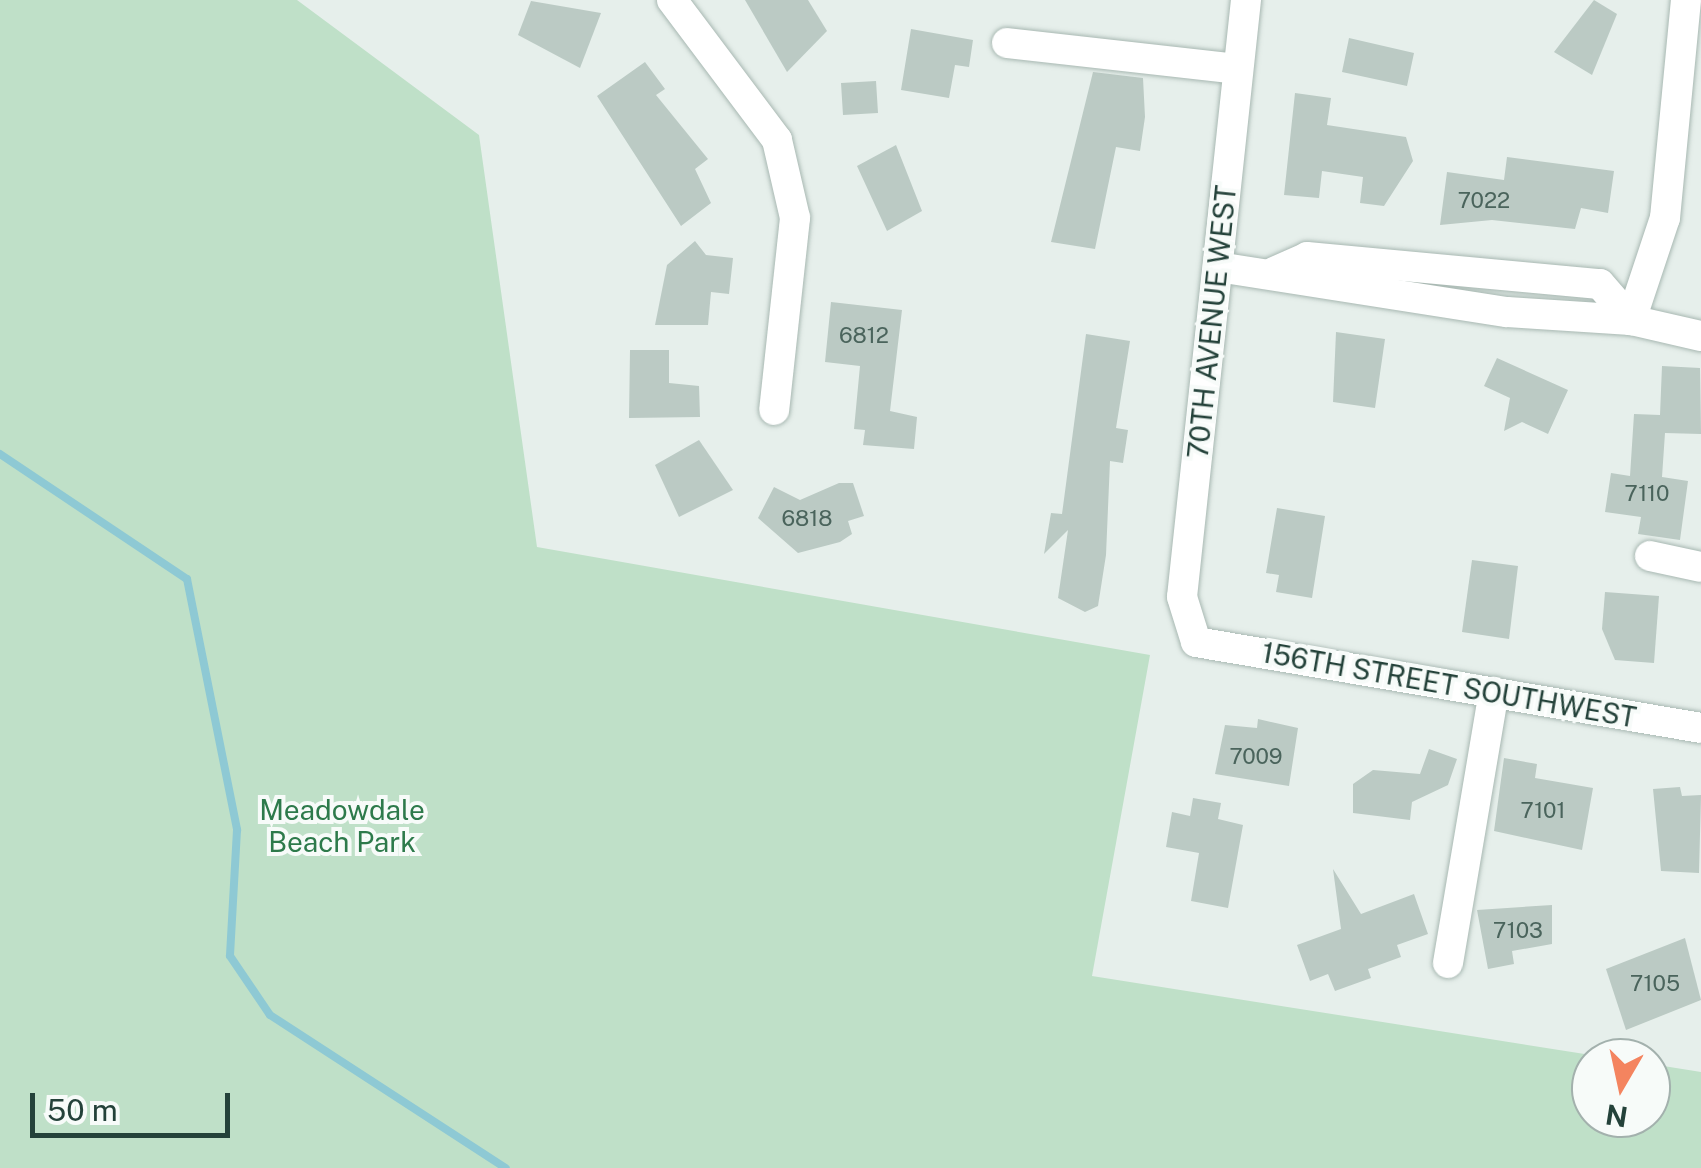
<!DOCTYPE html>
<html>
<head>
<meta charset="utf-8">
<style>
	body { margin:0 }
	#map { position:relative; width:1701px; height:1168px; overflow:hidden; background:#e6efeb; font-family:"Public Sans",sans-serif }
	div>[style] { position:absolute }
	.green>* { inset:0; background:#bfe0c8 }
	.stream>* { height:8px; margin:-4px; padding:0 4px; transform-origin:4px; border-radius:4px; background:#8ec9d4 }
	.building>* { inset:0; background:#bbcac4 }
	.roads { filter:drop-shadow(0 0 2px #a8b8b2) drop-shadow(0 0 2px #a8b8b2) }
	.minor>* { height:30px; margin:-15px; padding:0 15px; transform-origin:15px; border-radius:15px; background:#fff }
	span { translate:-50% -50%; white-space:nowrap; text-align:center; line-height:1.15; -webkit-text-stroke:8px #f7fbf9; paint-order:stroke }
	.number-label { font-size:22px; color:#4a645c }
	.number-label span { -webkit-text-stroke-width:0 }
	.street-label { font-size:28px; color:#24423a }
	.park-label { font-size:28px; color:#2d7a4b }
	.north { position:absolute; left:1571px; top:1038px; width:100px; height:100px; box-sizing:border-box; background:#f7fbf9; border:2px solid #a3b1ad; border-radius:50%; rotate:189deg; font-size:28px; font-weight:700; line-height:40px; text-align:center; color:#24423a }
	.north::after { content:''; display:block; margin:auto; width:35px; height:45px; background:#f4845f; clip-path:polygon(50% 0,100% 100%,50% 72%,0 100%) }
	.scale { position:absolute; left:30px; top:1093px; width:200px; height:45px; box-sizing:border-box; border:5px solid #24423a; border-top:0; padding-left:12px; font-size:30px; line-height:35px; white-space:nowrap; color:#24423a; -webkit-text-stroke:8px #f7fbf9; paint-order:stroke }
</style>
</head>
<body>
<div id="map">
	<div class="green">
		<i style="clip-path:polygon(0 0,297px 0,479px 135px,537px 547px,1150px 655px,1092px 976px,1610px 1058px,1591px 1058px,1591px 1118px,1651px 1118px,1651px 1064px,1701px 1072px,1701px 1168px,0 1168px)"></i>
	</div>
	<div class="stream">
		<i style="left:0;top:454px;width:225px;rotate:33.8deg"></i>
		<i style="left:187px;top:579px;width:256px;rotate:78.7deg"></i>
		<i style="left:237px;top:830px;width:126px;rotate:93.2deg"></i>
		<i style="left:230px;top:956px;width:71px;rotate:55.9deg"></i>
		<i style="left:270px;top:1015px;width:281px;rotate:33deg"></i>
	</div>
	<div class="building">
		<i style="clip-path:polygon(745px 0,808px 0,827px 31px,787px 72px)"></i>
		<i style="clip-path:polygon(1594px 0,1617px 14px,1592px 75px,1554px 52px)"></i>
		<i style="clip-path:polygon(531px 1px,601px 13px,580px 68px,518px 35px)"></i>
		<i style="clip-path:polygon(911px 29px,973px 40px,969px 67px,955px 65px,949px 98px,901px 90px)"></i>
		<i style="clip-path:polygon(1349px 38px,1414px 53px,1407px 86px,1342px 72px)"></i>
		<i style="clip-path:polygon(645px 62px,665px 89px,656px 95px,708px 159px,695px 169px,711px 203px,681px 226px,597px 96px)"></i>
		<i style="clip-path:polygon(1093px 72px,1143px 78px,1145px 117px,1140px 151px,1116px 147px,1095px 249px,1051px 242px)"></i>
		<i style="clip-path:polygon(876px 81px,878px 113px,843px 115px,841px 83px)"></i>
		<i style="clip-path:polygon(1295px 93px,1331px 98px,1327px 125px,1406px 137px,1413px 161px,1384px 206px,1360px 203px,1363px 177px,1322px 171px,1319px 198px,1284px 195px)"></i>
		<i style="clip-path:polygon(896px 145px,922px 211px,887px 231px,857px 166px)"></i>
		<i style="clip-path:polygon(1507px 157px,1614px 171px,1608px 213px,1581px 208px,1575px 229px,1492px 220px,1440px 225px,1447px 172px,1504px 180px)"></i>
		<i style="clip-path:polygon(695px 241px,706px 255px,733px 258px,729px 294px,711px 292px,708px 325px,655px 325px,667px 265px)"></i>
		<i style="clip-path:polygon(831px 302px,902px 310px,890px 411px,917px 417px,914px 449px,863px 445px,865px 430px,854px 429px,860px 366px,825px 362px)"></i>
		<i style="clip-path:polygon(1336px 332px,1385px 339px,1375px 408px,1333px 402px)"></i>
		<i style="clip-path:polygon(1086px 334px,1130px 341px,1116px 428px,1128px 430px,1123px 463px,1110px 461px,1106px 555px,1098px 606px,1085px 612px,1058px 598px,1068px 530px,1044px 554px,1051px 513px,1062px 514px)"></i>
		<i style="clip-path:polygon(630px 350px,669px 350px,669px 383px,699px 386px,700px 417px,629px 418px)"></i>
		<i style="clip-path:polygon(1497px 358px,1568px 390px,1548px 434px,1522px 422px,1504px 431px,1510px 398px,1484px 386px)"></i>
		<i style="clip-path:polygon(1662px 366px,1700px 368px,1701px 434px,1665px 433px,1662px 477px,1688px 481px,1680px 540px,1638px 534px,1641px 517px,1605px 512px,1611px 473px,1630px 476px,1634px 414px,1660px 415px)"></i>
		<i style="clip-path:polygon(699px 440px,733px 490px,679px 517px,655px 465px)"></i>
		<i style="clip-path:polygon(839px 483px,853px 483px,864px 516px,848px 521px,852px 534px,840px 542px,798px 553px,758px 518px,774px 487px,800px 500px)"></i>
		<i style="clip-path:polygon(1277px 508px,1325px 516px,1312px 598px,1276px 592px,1279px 575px,1266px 573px)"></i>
		<i style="clip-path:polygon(1472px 560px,1518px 566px,1509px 639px,1462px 632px)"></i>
		<i style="clip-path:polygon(1605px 592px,1659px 596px,1654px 663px,1615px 660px,1602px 629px)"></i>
		<i style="clip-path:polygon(1258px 719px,1298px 728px,1289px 786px,1215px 774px,1225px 725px,1257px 728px)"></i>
		<i style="clip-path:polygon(1429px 749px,1457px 759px,1448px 785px,1412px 802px,1410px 820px,1353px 813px,1353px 784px,1373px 770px,1420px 774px)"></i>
		<i style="clip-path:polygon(1504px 758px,1537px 764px,1535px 778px,1593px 788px,1582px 850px,1494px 831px)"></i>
		<i style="clip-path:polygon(1680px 787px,1682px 796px,1701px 795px,1699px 873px,1661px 871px,1653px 789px)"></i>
		<i style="clip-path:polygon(1193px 798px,1221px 803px,1218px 819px,1243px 825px,1228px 908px,1191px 901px,1199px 853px,1166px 847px,1172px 812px,1190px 816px)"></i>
		<i style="clip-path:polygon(1333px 869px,1361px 914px,1414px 894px,1428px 934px,1397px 945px,1401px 957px,1368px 969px,1371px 978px,1335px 991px,1328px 974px,1310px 981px,1297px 945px,1341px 929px)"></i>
		<i style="clip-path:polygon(1552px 905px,1552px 944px,1512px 951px,1514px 964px,1488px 969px,1477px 910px)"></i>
		<i style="clip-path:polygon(1685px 938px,1701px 1000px,1626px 1030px,1606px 969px)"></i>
	</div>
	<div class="roads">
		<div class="minor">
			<i style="left:672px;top:0;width:175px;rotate:53.1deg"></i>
			<i style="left:777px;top:140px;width:80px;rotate:77deg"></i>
			<i style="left:795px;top:218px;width:193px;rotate:96.2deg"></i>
			<i style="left:1246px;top:0;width:600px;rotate:96.12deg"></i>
			<i style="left:1182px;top:597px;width:47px;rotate:72.7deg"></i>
			<i style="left:1196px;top:642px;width:512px;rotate:9.66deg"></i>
			<i style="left:1007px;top:43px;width:232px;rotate:6.4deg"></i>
			<i style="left:1218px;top:267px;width:292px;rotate:8.9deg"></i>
			<i style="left:1507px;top:312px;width:124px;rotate:3.7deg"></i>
			<i style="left:1274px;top:272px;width:36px;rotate:-24deg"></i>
			<i style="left:1307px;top:257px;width:294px;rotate:5.3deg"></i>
			<i style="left:1600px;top:284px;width:48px;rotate:49.3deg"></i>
			<i style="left:1631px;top:320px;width:72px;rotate:12.9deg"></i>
			<i style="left:1631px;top:320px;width:108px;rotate:-71.6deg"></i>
			<i style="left:1665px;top:218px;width:219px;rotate:-84.5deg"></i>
			<i style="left:1650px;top:556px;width:52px;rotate:12.2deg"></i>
			<i style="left:1448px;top:963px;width:275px;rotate:-80.4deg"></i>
		</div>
	</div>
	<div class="number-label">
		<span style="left:1484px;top:201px">7022</span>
		<span style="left:864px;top:336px">6812</span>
		<span style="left:1647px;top:494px">7110</span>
		<span style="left:807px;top:519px">6818</span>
		<span style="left:1256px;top:757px">7009</span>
		<span style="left:1543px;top:811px">7101</span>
		<span style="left:1518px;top:931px">7103</span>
		<span style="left:1655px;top:984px">7105</span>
	</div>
	<div class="street-label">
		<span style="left:1212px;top:322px;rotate:-84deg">70TH AVENUE WEST</span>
		<span style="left:1449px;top:685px;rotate:10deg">156TH STREET SOUTHWEST</span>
	</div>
	<div class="park-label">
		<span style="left:342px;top:826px">Meadowdale<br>Beach Park</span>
	</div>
	<div class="north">N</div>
	<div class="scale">50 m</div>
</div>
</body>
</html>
